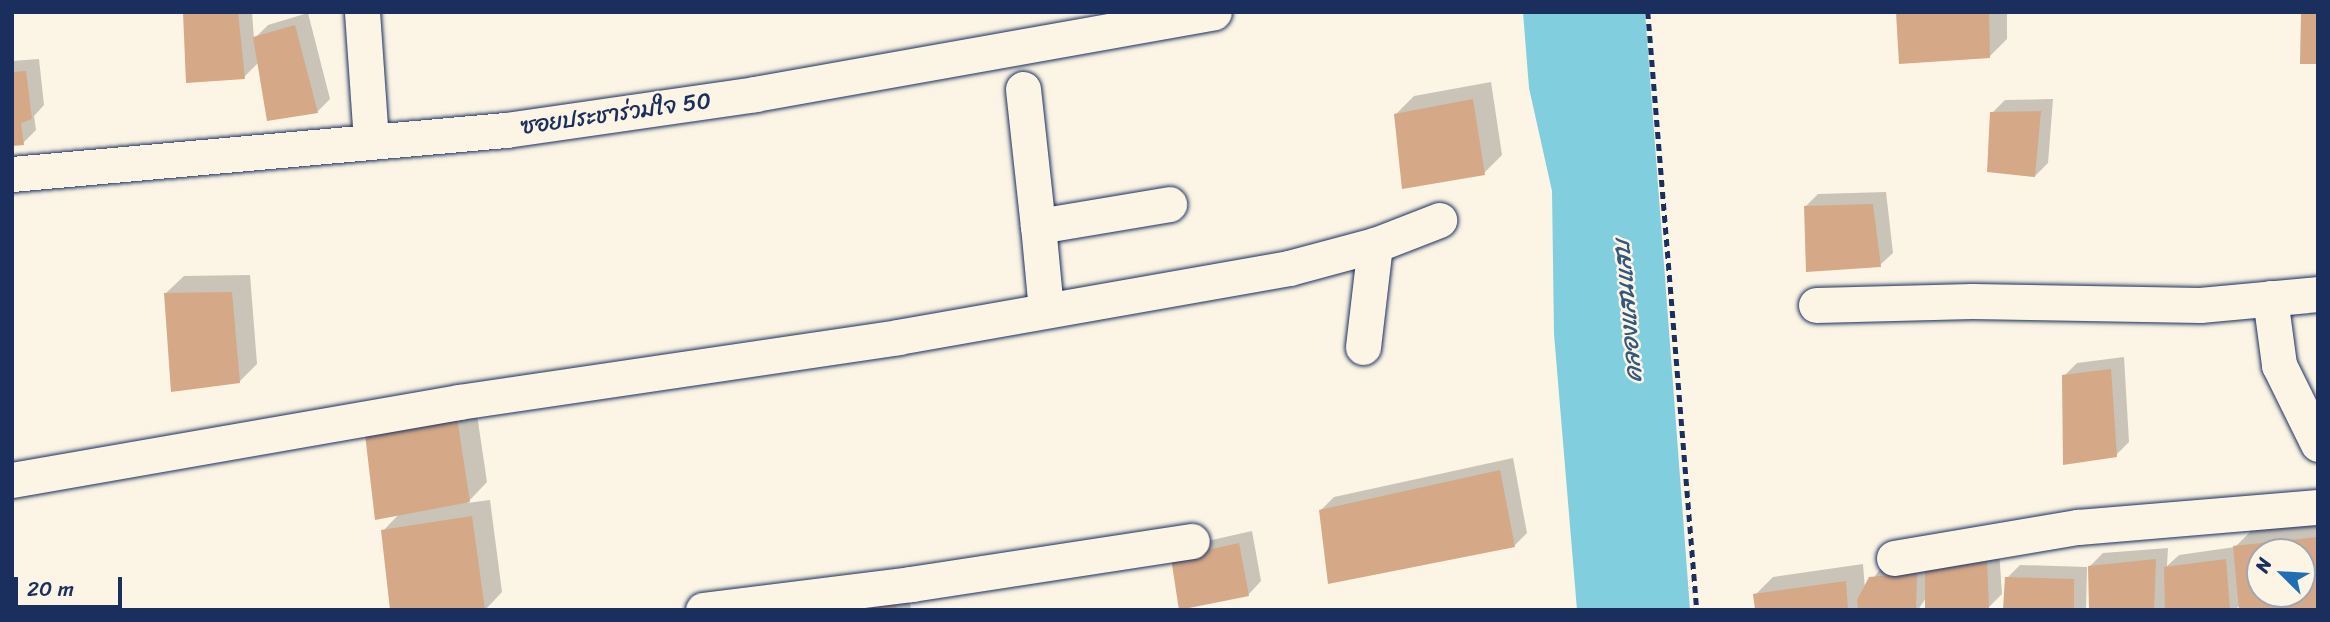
<!DOCTYPE html>
<html>
<head>
<meta charset="utf-8">
<style>
	body { margin:0 }
	#map { position:relative; width:2330px; height:622px; overflow:hidden; background:#fcf5e5; font-family:Sriracha,"Playpen Sans Thai",sans-serif }
	div>[style] { position:absolute }
	.water>* { inset:0; background:#81cedf }
	.shadow>* { inset:0; background:#0003 }
	.building>* { inset:0; background:#d5a887 }
	.path>* { height:4.5px; margin-top:-2.25px; transform-origin:0; background:repeating-linear-gradient(90deg,#1b2f5e 0 7px,transparent 0 12px) }
	.roads { filter:drop-shadow(0 0 2px #1b2f5e) drop-shadow(0 0 2px #1b2f5e) }
	.minor>* { height:35px; margin:-17.5px; padding:0 17.5px; transform-origin:17.5px; border-radius:17.5px; background:#fcf5e5 }
	span { translate:-50% -50%; white-space:nowrap; text-align:center; line-height:1.15; -webkit-text-stroke:5px #fcf5e5; paint-order:stroke }
	.street-label { font-size:23px; color:#1b2f5e }
	.water-label { font-size:24px; color:#34577e; font-style:italic }
	.frame { position:absolute; inset:0; border:14px solid #1b2f5e; pointer-events:none }
	.north { position:absolute; left:2246px; top:538px; width:70px; height:70px; box-sizing:border-box; background:#fcf5e5; border:2px solid #a2a6af; border-radius:50%; rotate:294deg; font-size:19px; font-weight:700; line-height:28px; text-align:center; color:#1b2f5e }
	.north::after { content:''; display:block; margin:auto; width:24px; height:32px; background:#1f6fb2; clip-path:polygon(50% 0,100% 100%,50% 72%,0 100%) }
	.scale { position:absolute; left:14px; top:577px; width:108px; height:32px; box-sizing:border-box; border:4px solid #1b2f5e; border-top:0; padding-left:9px; font-size:21px; line-height:24px; white-space:nowrap; color:#1b2f5e; -webkit-text-stroke:5px #fcf5e5; paint-order:stroke }
</style>
</head>
<body>
<div id="map">
	<div class="water">
		<i style="clip-path:polygon(1523px 12px,1645px 12px,1690px 610px,1577px 610px,1554px 334px,1552px 191px,1529px 88px)"></i>
	</div>
	<div class="shadow">
		<i style="clip-path:polygon(185px 12px,252px 12px,254px 39px,268px 25px,308px 13px,330px 99px,318px 111px,268px 119px,259px 62px,244px 77px)"></i>
		<i style="clip-path:polygon(1898px 12px,2007px 12px,2007px 39px,1989px 57px)"></i>
		<i style="clip-path:polygon(39px 59px,44px 105px,34px 116px,36px 130px,23px 143px,12px 144px,12px 61px)"></i>
		<i style="clip-path:polygon(1491px 82px,1502px 155px,1484px 173px,1396px 114px,1414px 96px)"></i>
		<i style="clip-path:polygon(2053px 99px,2048px 163px,2035px 176px,1992px 113px,2005px 100px)"></i>
		<i style="clip-path:polygon(1886px 192px,1893px 253px,1880px 265px,1805px 207px,1818px 194px)"></i>
		<i style="clip-path:polygon(250px 275px,257px 364px,239px 382px,166px 293px,184px 276px)"></i>
		<i style="clip-path:polygon(2124px 357px,2129px 442px,2116px 455px,2064px 376px,2077px 363px)"></i>
		<i style="clip-path:polygon(475px 401px,487px 482px,467px 503px,490px 500px,502px 592px,485px 610px,383px 531px,400px 513px,367px 435px)"></i>
		<i style="clip-path:polygon(1513px 458px,1527px 533px,1514px 546px,1321px 510px,1334px 497px)"></i>
		<i style="clip-path:polygon(evenodd,2318px 522px,2318px 610px,2240px 605px,2235px 610px,2091px 610px,2090px 566px,2103px 553px,2168px 548px,2167px 566px,2179px 555px,2235px 547px,2253px 529px,2318px 522px,2260px 552px,2302px 552px,2302px 594px,2260px 594px,2260px 552px)"></i>
		<i style="clip-path:polygon(1252px 531px,1261px 581px,1249px 594px,1185px 546px)"></i>
		<i style="clip-path:polygon(1999px 550px,2002px 594px,1989px 607px,1927px 610px,1927px 596px,1918px 610px,1757px 610px,1755px 595px,1773px 577px,1863px 564px,1865px 589px,1884px 564px)"></i>
		<i style="clip-path:polygon(2020px 565px,2087px 567px,2086px 610px,2005px 610px,2007px 578px)"></i>
		<i style="clip-path:polygon(908px 592px,911px 610px,843px 610px)"></i>
	</div>
	<div class="building">
		<i style="clip-path:polygon(183px 12px,238px 12px,245px 79px,186px 83px)"></i>
		<i style="clip-path:polygon(1896px 12px,1989px 12px,1990px 58px,1899px 64px)"></i>
		<i style="clip-path:polygon(2301px 12px,2318px 12px,2318px 64px,2300px 64px)"></i>
		<i style="clip-path:polygon(295px 25px,318px 113px,267px 121px,253px 37px)"></i>
		<i style="clip-path:polygon(26px 71px,32px 119px,21px 123px,24px 145px,12px 146px,12px 72px)"></i>
		<i style="clip-path:polygon(1473px 99px,1485px 175px,1402px 189px,1394px 114px)"></i>
		<i style="clip-path:polygon(2041px 111px,2035px 177px,1987px 172px,1990px 112px)"></i>
		<i style="clip-path:polygon(1873px 204px,1881px 267px,1806px 272px,1804px 206px)"></i>
		<i style="clip-path:polygon(232px 292px,240px 383px,171px 392px,164px 293px)"></i>
		<i style="clip-path:polygon(2111px 369px,2117px 457px,2063px 465px,2062px 375px)"></i>
		<i style="clip-path:polygon(457px 418px,470px 502px,375px 520px,365px 434px)"></i>
		<i style="clip-path:polygon(1500px 470px,1515px 547px,1328px 584px,1319px 510px)"></i>
		<i style="clip-path:polygon(472px 516px,485px 610px,390px 610px,381px 530px)"></i>
		<i style="clip-path:polygon(evenodd,2318px 537px,2318px 610px,2239px 610px,2233px 546px,2318px 537px,2260px 552px,2302px 552px,2302px 594px,2260px 594px,2260px 552px)"></i>
		<i style="clip-path:polygon(1239px 543px,1249px 596px,1179px 610px,1171px 558px)"></i>
		<i style="clip-path:polygon(2156px 559px,2154px 610px,2089px 610px,2088px 566px)"></i>
		<i style="clip-path:polygon(2226px 559px,2230px 610px,2165px 610px,2164px 567px)"></i>
		<i style="clip-path:polygon(1987px 562px,1989px 609px,1925px 610px,1925px 568px)"></i>
		<i style="clip-path:polygon(1917px 573px,1916px 610px,1858px 610px,1857px 600px,1869px 577px)"></i>
		<i style="clip-path:polygon(2005px 577px,2074px 579px,2074px 610px,2003px 610px)"></i>
		<i style="clip-path:polygon(1846px 581px,1848px 610px,1755px 610px,1753px 594px)"></i>
		<i style="clip-path:polygon(896px 604px,897px 610px,867px 610px,867px 608px)"></i>
	</div>
	<div class="path">
		<i style="left:1648px;top:12px;width:600px;rotate:85.32deg"></i>
	</div>
	<div class="roads">
		<div class="minor">
			<i style="left:362px;top:12px;width:128px;rotate:86deg"></i>
			<i style="left:1023px;top:89px;width:138px;rotate:83.8deg"></i>
			<i style="left:12px;top:174px;width:496px;rotate:-5.1deg"></i>
			<i style="left:506px;top:130px;width:252px;rotate:-8.2deg"></i>
			<i style="left:755px;top:94px;width:466px;rotate:-10.1deg"></i>
			<i style="left:2270px;top:298px;width:68px;rotate:82.3deg"></i>
			<i style="left:2279px;top:365px;width:88px;rotate:63.7deg"></i>
			<i style="left:1816px;top:305px;width:156px;rotate:-1.5deg"></i>
			<i style="left:1972px;top:301px;width:228px;rotate:1deg"></i>
			<i style="left:2200px;top:305px;width:119px;rotate:-5.3deg"></i>
			<i style="left:1046px;top:310px;width:84px;rotate:-95.4deg"></i>
			<i style="left:1038px;top:226px;width:133px;rotate:-9.5deg"></i>
			<i style="left:1363px;top:347px;width:103px;rotate:-83.3deg"></i>
			<i style="left:12px;top:480px;width:454px;rotate:-9.9deg"></i>
			<i style="left:459px;top:402px;width:444px;rotate:-8.4deg"></i>
			<i style="left:898px;top:337px;width:397px;rotate:-10deg"></i>
			<i style="left:1289px;top:268px;width:89px;rotate:-15deg"></i>
			<i style="left:1375px;top:245px;width:69px;rotate:-21.3deg"></i>
			<i style="left:1894px;top:558px;width:187px;rotate:-9.6deg"></i>
			<i style="left:2078px;top:527px;width:241px;rotate:-4.8deg"></i>
			<i style="left:703px;top:610px;width:210px;rotate:-7.1deg"></i>
			<i style="left:911px;top:584px;width:284px;rotate:-8.7deg"></i>
		</div>
	</div>
	<div class="street-label">
		<span style="left:616px;top:114px;rotate:-8deg">ซอยประชาร่วมใจ 50</span>
	</div>
	<div class="water-label">
		<span style="left:1628px;top:311px;rotate:-95deg">คลองแสนแสบ</span>
	</div>
	<div class="frame"></div>
	<div class="north">N</div>
	<div class="scale">20 m</div>
</div>
</body>
</html>
